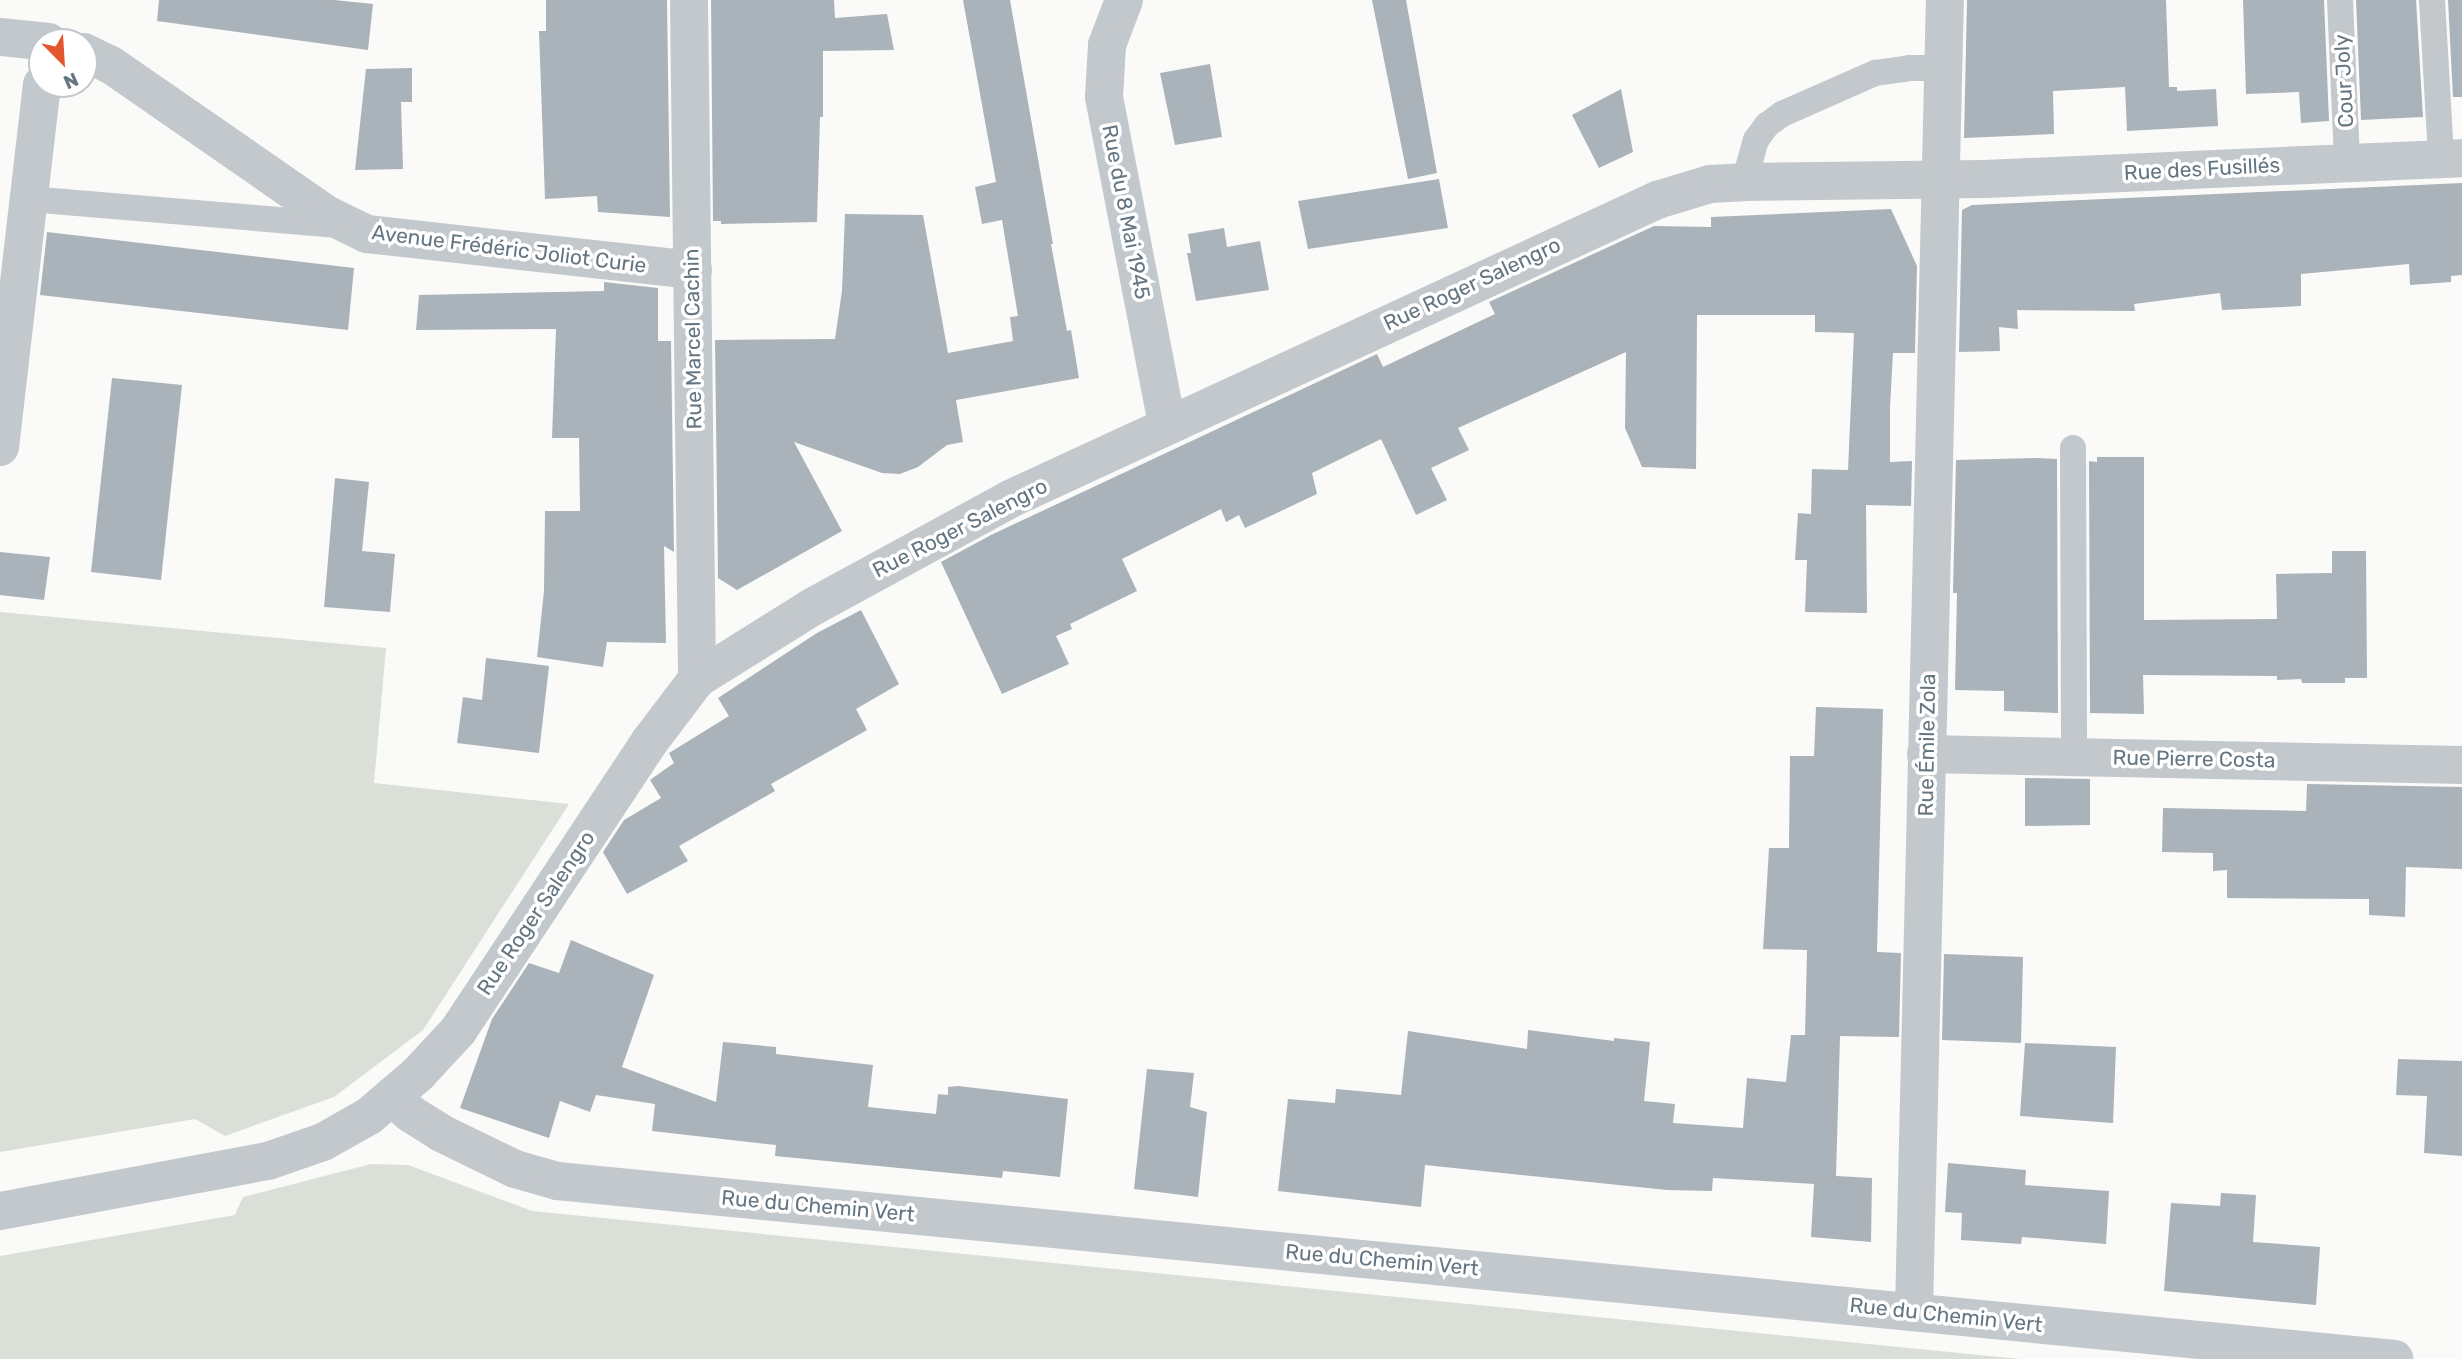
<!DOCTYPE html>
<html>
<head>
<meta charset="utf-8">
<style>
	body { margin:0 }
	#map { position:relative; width:2462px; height:1359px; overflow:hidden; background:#fafaf8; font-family:Rubik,sans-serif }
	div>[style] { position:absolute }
	.green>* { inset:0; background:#dadfd7 }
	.building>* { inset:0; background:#aab3b9 }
	.lane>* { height:26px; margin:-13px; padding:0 13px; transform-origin:13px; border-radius:13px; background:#c3c8cc }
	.street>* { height:38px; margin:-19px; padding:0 19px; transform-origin:19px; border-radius:19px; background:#c3c8cc }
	span { translate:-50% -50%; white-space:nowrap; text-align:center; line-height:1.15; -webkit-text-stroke:7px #fff; paint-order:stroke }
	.street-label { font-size:21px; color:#657683 }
	.north { position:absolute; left:28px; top:28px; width:70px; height:70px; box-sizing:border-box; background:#fff; border:2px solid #c1c8cd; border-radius:50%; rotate:156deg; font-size:19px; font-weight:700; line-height:28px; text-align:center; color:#657683 }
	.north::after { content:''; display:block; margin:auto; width:24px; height:32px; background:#e4572e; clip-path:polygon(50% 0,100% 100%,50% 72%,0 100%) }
</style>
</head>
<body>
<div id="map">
	<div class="green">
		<i style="clip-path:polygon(0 612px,386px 648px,374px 783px,569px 804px,423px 1030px,334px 1097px,225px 1136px,195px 1119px,0 1152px)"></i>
		<i style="clip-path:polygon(371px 1164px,408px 1165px,532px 1211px,2020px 1359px,0 1359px,0 1256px,235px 1215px,243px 1197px)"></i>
	</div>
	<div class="building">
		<i style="clip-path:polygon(159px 0,334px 0,373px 4px,368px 50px,157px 21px)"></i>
		<i style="clip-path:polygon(546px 0,667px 0,670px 217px,598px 212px,597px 196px,545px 199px,539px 31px,546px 31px)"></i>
		<i style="clip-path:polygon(711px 0,834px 0,835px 18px,887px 14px,894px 50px,823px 51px,823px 117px,820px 117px,817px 222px,721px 224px,721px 221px,713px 221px)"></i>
		<i style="clip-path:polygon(963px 0,1010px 0,1053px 244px,1051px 244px,1067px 331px,1071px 330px,1079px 378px,956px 400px,963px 442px,947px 445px,918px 467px,900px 474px,882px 473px,794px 442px,842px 531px,737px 590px,718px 578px,715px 340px,835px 339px,842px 291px,845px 214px,923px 215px,948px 353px,1013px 341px,1010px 317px,1018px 316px,1002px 220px,982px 224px,975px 187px,996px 182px)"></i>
		<i style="clip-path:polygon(1372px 0,1406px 0,1437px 173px,1408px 179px)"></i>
		<i style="clip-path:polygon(1967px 0,2166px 0,2169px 87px,2177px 87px,2177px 91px,2216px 89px,2218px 126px,2127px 131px,2125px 87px,2053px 91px,2054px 134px,1964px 138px)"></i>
		<i style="clip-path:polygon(2243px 0,2324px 0,2329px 121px,2301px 123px,2299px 92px,2246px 94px)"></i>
		<i style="clip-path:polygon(2356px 0,2416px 0,2423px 117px,2361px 120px)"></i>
		<i style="clip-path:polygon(2448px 0,2462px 0,2462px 97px,2453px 97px)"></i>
		<i style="clip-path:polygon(1210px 64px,1222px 137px,1175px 145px,1160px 73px)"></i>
		<i style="clip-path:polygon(412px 68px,412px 102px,401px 102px,403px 169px,355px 170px,366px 69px)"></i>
		<i style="clip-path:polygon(1621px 89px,1633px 152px,1599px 168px,1572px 115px)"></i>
		<i style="clip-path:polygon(1439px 179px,1448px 228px,1308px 249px,1298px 201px)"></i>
		<i style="clip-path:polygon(2462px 183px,2462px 275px,2451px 276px,2451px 282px,2410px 285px,2409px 264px,2301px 274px,2301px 306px,2222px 310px,2220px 293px,2134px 304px,2135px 311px,2017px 310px,2018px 329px,1999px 327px,2000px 351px,1959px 352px,1962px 210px,1972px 205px)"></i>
		<i style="clip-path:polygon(1891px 209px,1917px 266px,1915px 353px,1893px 353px,1890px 407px,1890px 462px,1912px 461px,1911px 506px,1866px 505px,1867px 613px,1805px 612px,1807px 560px,1795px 560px,1798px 513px,1811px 514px,1812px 469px,1848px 470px,1854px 333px,1815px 332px,1815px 315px,1697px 315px,1696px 469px,1642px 467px,1625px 428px,1626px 352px,1458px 428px,1469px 450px,1431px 468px,1447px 500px,1416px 515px,1381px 439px,1312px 473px,1317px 494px,1245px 528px,1239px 515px,1226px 522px,1221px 509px,1122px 559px,1137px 591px,1070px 624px,1072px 629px,1056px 636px,1069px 664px,1002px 694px,941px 562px,991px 535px,1377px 354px,1383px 367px,1495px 314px,1489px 302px,1654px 226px,1711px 227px,1711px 217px)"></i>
		<i style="clip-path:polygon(1224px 228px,1227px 247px,1260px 241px,1269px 290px,1196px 301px,1187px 253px,1191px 253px,1188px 234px)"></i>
		<i style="clip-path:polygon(47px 232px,354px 268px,348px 330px,40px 295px)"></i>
		<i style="clip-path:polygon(604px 282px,658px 288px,658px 341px,671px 341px,674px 552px,664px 546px,666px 643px,607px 642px,603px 667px,537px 657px,544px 591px,545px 511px,580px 511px,579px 438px,552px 438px,556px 329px,416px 330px,419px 295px,604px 291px)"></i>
		<i style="clip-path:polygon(112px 378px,182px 385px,161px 580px,91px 572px)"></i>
		<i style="clip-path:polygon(2097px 457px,2144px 457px,2144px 620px,2277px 619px,2276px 574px,2332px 573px,2332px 551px,2366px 551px,2367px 678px,2345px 678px,2345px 683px,2302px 683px,2301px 679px,2277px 680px,2277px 676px,2143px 675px,2144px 714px,2090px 713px,2089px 461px,2097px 462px)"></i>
		<i style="clip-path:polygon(2037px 458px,2057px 459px,2058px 713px,2004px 711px,2004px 691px,1955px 690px,1957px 593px,1953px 593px,1956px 460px)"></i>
		<i style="clip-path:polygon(335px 478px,369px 482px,362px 551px,395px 554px,390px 612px,324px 607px)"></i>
		<i style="clip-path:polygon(0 552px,50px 557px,44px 600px,0 595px)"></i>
		<i style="clip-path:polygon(861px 610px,899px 684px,856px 709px,867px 730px,771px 784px,775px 791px,679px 846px,688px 861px,627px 894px,603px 852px,624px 820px,661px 798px,650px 780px,674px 763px,669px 753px,729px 716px,718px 698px,817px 633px)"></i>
		<i style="clip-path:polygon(486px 658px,549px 666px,539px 753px,457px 743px,463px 697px,482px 700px)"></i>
		<i style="clip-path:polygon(1816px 707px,1883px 709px,1877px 952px,1901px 953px,1899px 1037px,1840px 1036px,1836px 1176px,1872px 1178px,1871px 1242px,1811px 1237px,1814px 1184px,1713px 1178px,1712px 1191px,1667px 1190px,1425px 1165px,1421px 1207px,1278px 1191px,1288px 1099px,1335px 1103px,1336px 1089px,1401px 1095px,1408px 1031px,1527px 1049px,1528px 1030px,1614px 1041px,1614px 1038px,1650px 1042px,1644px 1101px,1675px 1104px,1673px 1123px,1743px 1128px,1747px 1078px,1786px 1082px,1791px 1035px,1805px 1035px,1807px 950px,1763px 949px,1769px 848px,1789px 848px,1790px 756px,1814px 756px)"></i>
		<i style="clip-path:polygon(2025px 778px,2090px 779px,2090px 825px,2025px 826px)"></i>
		<i style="clip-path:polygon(2307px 784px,2462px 787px,2462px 869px,2406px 867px,2405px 917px,2369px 915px,2369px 899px,2227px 898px,2227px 870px,2213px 871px,2213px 853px,2162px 852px,2163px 808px,2306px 811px)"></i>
		<i style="clip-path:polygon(571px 940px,654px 975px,622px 1067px,716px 1102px,723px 1042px,776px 1047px,776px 1054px,873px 1065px,868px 1107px,936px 1114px,938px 1094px,948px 1095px,948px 1087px,958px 1086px,1068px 1099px,1060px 1177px,1003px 1171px,1002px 1178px,775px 1156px,776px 1145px,652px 1131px,655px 1104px,596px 1095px,590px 1112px,560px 1101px,549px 1138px,460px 1108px,492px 1019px,529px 963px,559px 973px)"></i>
		<i style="clip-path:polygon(1944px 954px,2023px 957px,2021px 1043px,1942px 1040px)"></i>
		<i style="clip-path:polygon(2025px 1043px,2116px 1047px,2113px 1123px,2020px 1116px)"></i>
		<i style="clip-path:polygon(2398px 1059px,2462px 1061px,2462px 1156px,2424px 1153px,2427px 1096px,2396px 1095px)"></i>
		<i style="clip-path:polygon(1147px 1069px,1194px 1073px,1190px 1107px,1207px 1112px,1198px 1197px,1134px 1189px)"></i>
		<i style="clip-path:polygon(1948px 1163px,2026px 1170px,2025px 1185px,2109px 1191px,2106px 1244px,2022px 1237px,2021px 1244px,1961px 1240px,1962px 1213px,1945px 1212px)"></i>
		<i style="clip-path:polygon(2221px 1193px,2256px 1195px,2253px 1242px,2320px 1247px,2316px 1305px,2164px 1291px,2171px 1203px,2220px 1206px)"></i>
	</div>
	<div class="lane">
		<i style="left:2340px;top:0;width:162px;rotate:87.5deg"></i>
		<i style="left:2432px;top:0;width:158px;rotate:86.7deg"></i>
		<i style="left:1744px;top:182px;width:44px;rotate:-74.1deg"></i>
		<i style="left:1756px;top:140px;width:19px;rotate:-54deg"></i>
		<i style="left:1767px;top:125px;width:19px;rotate:-36deg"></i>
		<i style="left:1782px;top:114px;width:102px;rotate:-23.8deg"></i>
		<i style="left:1875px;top:73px;width:34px;rotate:-8deg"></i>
		<i style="left:1909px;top:68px;width:36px"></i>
		<i style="left:29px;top:199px;width:313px;rotate:4.8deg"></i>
		<i style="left:2073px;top:448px;width:309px;rotate:89.8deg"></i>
	</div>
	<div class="street">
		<i style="left:689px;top:0;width:679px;rotate:89.32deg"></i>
		<i style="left:1124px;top:0;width:48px;rotate:110.7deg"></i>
		<i style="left:1107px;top:45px;width:52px;rotate:93.3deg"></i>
		<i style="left:1104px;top:97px;width:334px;rotate:79.1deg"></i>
		<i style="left:0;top:37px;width:49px;rotate:5.8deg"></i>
		<i style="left:84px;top:52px;width:30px;rotate:26deg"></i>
		<i style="left:111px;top:65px;width:264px;rotate:34.7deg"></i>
		<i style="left:328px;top:215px;width:43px;rotate:26deg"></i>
		<i style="left:367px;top:234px;width:328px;rotate:6.3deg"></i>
		<i style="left:0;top:447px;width:365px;rotate:-83.4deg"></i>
		<i style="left:1926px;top:754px;width:536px;rotate:1.18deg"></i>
		<i style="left:391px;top:1097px;width:26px;rotate:40deg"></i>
		<i style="left:411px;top:1114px;width:36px;rotate:32deg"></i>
		<i style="left:441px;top:1133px;width:82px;rotate:25.9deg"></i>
		<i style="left:515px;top:1169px;width:44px;rotate:15.9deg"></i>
		<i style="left:557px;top:1181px;width:1846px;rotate:5.53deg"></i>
		<i style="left:0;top:1211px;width:273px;rotate:-10.6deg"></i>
		<i style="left:268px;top:1161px;width:58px;rotate:-19.1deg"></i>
		<i style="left:323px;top:1142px;width:53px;rotate:-29.5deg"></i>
		<i style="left:369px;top:1116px;width:65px;rotate:-40.6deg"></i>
		<i style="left:418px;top:1074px;width:59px;rotate:-47.1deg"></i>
		<i style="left:458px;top:1031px;width:348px;rotate:-56.5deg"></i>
		<i style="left:650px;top:741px;width:78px;rotate:-52.8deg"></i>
		<i style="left:697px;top:679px;width:138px;rotate:-32deg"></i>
		<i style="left:814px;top:606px;width:223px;rotate:-28.6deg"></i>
		<i style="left:1010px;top:499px;width:713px;rotate:-24.8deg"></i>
		<i style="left:1657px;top:200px;width:55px;rotate:-16.8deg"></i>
		<i style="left:1710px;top:184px;width:34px;rotate:-3deg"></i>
		<i style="left:1744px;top:182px;width:241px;rotate:-0.7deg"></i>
		<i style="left:1985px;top:179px;width:477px;rotate:-2.5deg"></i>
		<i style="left:1914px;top:1311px;width:1311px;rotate:-88.65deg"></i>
	</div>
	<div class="street-label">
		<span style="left:2344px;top:81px;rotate:-93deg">Cour Joly</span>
		<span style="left:2202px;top:169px;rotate:-3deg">Rue des Fusillés</span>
		<span style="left:1126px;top:212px;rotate:79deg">Rue du 8 Mai 1945</span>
		<span style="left:509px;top:249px;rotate:7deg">Avenue Frédéric Joliot Curie</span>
		<span style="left:1472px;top:284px;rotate:-25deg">Rue Roger Salengro</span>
		<span style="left:693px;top:339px;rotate:-91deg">Rue Marcel Cachin</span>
		<span style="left:960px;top:528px;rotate:-27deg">Rue Roger Salengro</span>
		<span style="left:1927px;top:745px;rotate:-89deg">Rue Émile Zola</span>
		<span style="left:2194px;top:759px;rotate:1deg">Rue Pierre Costa</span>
		<span style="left:536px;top:913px;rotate:-56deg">Rue Roger Salengro</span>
		<span style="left:818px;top:1206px;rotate:5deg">Rue du Chemin Vert</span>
		<span style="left:1382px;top:1260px;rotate:5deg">Rue du Chemin Vert</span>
		<span style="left:1946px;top:1315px;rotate:6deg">Rue du Chemin Vert</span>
	</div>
	<div class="north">N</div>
</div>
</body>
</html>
